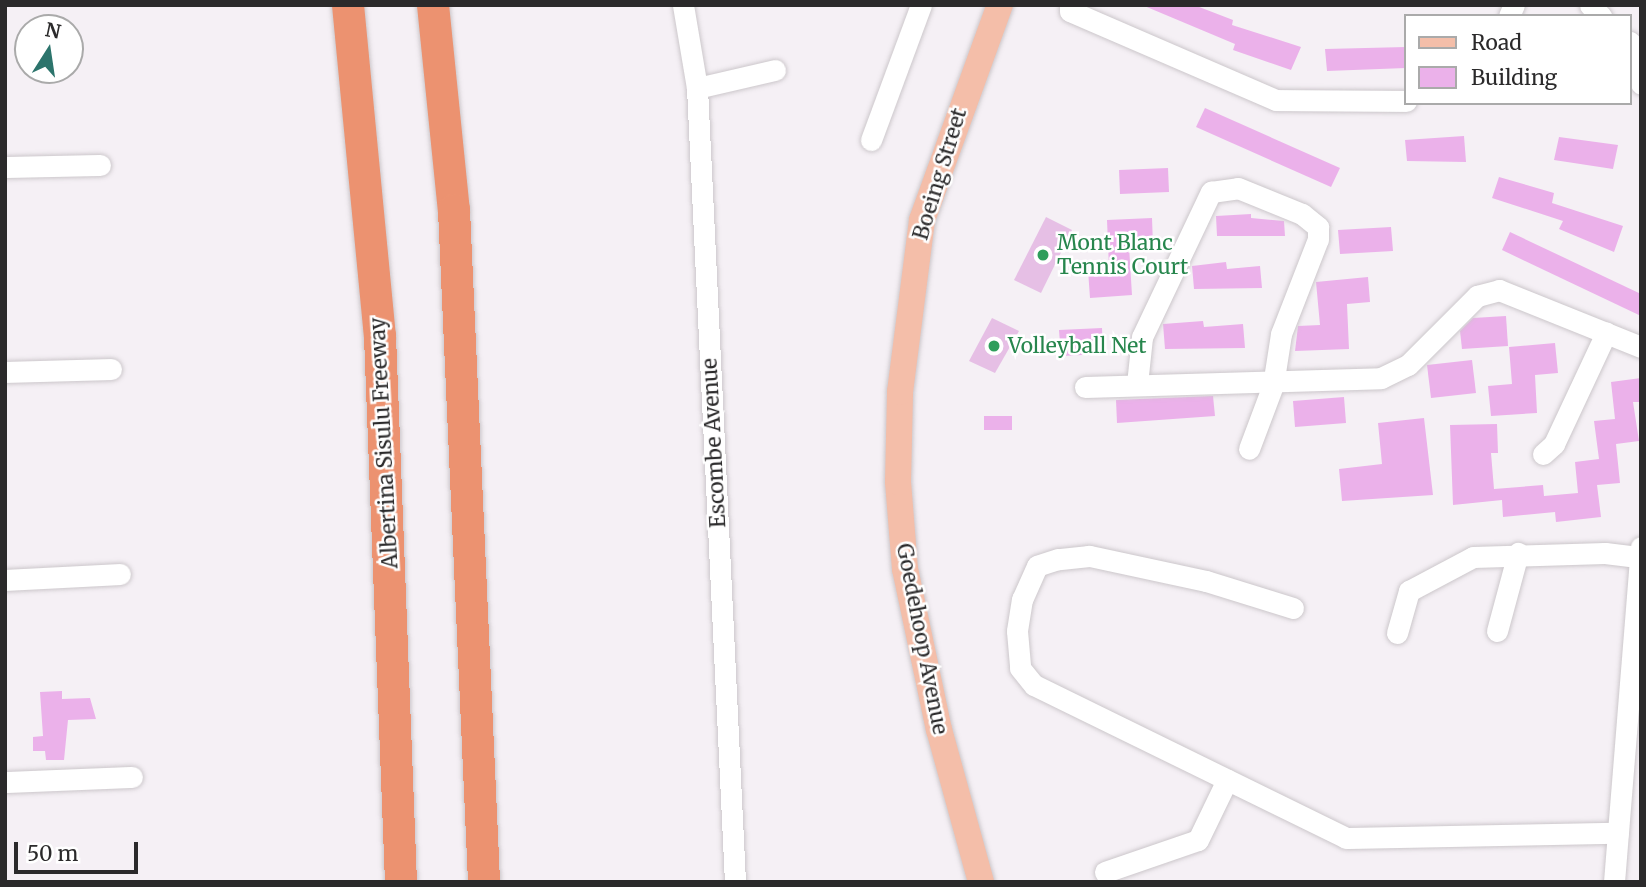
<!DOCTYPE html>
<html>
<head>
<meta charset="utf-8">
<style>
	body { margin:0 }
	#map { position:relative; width:1646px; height:887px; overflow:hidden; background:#f5f0f5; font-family:Merriweather,serif }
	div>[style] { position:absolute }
	.green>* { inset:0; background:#e6bfe5 }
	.building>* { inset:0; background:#ebb1ea }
	.roads { filter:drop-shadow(0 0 2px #ccc7cb) drop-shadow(0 0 2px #ccc7cb) }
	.minor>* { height:21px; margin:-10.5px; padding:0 10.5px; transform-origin:10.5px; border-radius:10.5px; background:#fff }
	.major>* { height:26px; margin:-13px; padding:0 13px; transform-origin:13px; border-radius:13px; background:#f4bea9 }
	.highway>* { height:32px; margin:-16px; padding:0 16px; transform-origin:16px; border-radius:16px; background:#ec9270 }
	.dots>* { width:19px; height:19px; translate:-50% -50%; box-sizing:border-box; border:4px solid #fff; border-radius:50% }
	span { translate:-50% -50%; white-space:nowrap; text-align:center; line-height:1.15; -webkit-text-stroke:5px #fff; paint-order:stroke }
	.street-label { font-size:21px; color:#2b2a2b }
	.leisure-label { font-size:21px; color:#27864d }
	.left { translate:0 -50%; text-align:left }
	.frame { position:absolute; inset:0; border:7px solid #2b2a2b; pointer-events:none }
	.legend { position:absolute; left:1404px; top:14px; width:228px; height:91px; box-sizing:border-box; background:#fff; border:2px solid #aaa; margin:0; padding:9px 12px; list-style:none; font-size:21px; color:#2b2a2b }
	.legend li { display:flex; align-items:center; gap:14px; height:35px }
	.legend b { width:35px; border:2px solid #aaa }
	.north { position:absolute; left:14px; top:14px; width:70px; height:70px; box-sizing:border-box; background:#fff; border:2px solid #aaa; border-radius:50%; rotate:12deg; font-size:19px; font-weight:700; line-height:28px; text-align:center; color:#2b2a2b }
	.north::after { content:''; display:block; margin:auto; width:24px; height:32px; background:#2c746c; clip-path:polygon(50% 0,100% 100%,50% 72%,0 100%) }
	.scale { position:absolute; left:14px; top:842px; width:124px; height:32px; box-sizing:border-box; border:4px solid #2b2a2b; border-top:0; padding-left:9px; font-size:21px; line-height:24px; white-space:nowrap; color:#2b2a2b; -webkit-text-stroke:5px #fff; paint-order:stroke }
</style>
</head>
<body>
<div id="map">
	<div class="green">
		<i style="clip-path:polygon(1046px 217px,1072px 230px,1041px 293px,1014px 280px)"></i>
		<i style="clip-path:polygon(992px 318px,1019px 331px,995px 373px,969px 361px)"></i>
	</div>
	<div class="building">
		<i style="clip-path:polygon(1142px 5px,1194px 5px,1233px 20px,1232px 25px,1301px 47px,1291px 70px,1233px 50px,1235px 44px)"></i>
		<i style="clip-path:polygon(1406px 47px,1406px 68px,1327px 71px,1325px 49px)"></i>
		<i style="clip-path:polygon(1205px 108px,1340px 168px,1331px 187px,1196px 127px)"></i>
		<i style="clip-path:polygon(1464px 136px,1466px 162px,1407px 161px,1405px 140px)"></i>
		<i style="clip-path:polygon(1559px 137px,1618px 145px,1613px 169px,1554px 160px)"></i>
		<i style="clip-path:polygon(1168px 168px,1169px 192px,1120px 194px,1119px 170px)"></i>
		<i style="clip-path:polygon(1499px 177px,1554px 193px,1552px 203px,1623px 226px,1614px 252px,1559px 229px,1563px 221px,1492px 198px)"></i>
		<i style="clip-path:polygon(1251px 214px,1251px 218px,1284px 221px,1285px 236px,1217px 236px,1216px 216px)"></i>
		<i style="clip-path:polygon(1152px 218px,1153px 245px,1129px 246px,1132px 295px,1090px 298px,1088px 270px,1109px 268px,1107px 220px)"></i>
		<i style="clip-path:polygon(1391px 227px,1393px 251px,1340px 254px,1338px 230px)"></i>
		<i style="clip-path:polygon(1510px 232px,1641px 294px,1641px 316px,1502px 250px)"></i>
		<i style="clip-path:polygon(1226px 262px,1227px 269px,1260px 266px,1262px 288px,1194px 289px,1192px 266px)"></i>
		<i style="clip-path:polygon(1368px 277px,1370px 302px,1347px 304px,1349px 349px,1295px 351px,1298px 326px,1320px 325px,1316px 282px)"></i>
		<i style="clip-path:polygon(1506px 316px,1508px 346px,1462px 349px,1460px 331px,1473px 318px)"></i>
		<i style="clip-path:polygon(1203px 321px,1204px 327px,1243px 324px,1245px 348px,1165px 349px,1163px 324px)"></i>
		<i style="clip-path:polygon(1102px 328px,1103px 354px,1061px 356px,1059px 330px)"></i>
		<i style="clip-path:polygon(1555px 343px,1558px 373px,1535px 375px,1537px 413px,1491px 416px,1488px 386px,1512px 384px,1509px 347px)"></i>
		<i style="clip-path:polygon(1472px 360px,1476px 393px,1431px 398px,1427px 365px)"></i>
		<i style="clip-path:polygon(1641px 378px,1641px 402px,1633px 402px,1639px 441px,1616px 444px,1620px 483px,1597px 485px,1601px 517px,1556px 522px,1555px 512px,1503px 517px,1502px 500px,1453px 505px,1450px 425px,1497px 424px,1498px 453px,1491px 453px,1494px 489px,1543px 485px,1544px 496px,1578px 493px,1575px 462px,1599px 459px,1594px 421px,1615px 419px,1611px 382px)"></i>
		<i style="clip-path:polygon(1213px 396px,1215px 416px,1117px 423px,1116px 400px)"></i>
		<i style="clip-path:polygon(1344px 397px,1346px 423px,1295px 427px,1293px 401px)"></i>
		<i style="clip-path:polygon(984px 416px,1012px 416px,1012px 430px,984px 430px)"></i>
		<i style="clip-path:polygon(1424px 418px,1433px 495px,1342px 501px,1339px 469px,1382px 464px,1378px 423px)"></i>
		<i style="clip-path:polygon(62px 691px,62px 699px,90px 698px,96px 719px,68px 720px,64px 760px,46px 760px,45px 751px,33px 751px,33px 737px,43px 736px,40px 692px)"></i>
	</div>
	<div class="roads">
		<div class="minor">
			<i style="left:683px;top:5px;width:84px;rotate:80.4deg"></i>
			<i style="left:697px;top:88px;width:795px;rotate:87.26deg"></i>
			<i style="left:1070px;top:5px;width:6px;rotate:90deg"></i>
			<i style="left:1070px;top:11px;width:224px;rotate:23.4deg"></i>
			<i style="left:1276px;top:100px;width:130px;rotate:0.4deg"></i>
			<i style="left:1590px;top:5px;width:16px;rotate:45deg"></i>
			<i style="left:1509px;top:16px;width:12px;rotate:-66deg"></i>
			<i style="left:1630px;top:42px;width:43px;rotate:75.3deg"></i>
			<i style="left:697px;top:88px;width:80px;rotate:-13deg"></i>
			<i style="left:871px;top:140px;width:144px;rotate:-69.7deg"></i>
			<i style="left:5px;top:167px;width:95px;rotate:-1.2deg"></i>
			<i style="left:5px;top:372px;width:106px;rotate:-1.6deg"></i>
			<i style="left:1137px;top:384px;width:47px;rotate:-83.9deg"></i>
			<i style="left:1142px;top:337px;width:161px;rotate:-64.6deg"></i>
			<i style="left:1211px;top:192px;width:27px;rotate:-8deg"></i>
			<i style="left:1238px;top:188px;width:69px;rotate:22.1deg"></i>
			<i style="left:1302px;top:214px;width:21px;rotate:39deg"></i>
			<i style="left:1318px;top:227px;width:12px;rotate:90deg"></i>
			<i style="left:1318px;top:239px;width:102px;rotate:111.3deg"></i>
			<i style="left:1281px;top:334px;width:52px;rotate:98.9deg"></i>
			<i style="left:1273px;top:385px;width:68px;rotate:110.6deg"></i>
			<i style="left:1085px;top:387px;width:296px;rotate:-1.7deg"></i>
			<i style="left:1381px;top:378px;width:30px;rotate:-26deg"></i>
			<i style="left:1408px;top:365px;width:98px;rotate:-45deg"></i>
			<i style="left:1477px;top:296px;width:23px;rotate:-15deg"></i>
			<i style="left:1499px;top:290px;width:153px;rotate:21.9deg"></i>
			<i style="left:1543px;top:454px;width:15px;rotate:-42deg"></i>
			<i style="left:1554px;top:444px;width:123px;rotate:-64.9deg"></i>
			<i style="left:5px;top:580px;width:115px;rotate:-3deg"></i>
			<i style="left:1293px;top:608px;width:91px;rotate:-162.8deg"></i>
			<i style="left:1206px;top:581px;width:120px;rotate:-167.9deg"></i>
			<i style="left:1089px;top:556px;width:31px;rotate:174deg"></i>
			<i style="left:1058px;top:559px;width:22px;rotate:162deg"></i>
			<i style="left:1037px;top:566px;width:36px;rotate:114deg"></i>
			<i style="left:1022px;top:599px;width:32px;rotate:99deg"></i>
			<i style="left:1017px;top:631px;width:37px;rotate:85deg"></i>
			<i style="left:1020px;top:668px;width:22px;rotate:51deg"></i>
			<i style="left:1034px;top:685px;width:347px;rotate:26.1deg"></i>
			<i style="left:1346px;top:838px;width:272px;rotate:-1.1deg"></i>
			<i style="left:1497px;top:631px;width:81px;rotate:-74.9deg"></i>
			<i style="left:1397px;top:633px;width:44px;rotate:-74.1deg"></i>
			<i style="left:1409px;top:591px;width:72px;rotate:-28deg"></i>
			<i style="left:1473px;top:557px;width:132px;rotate:-1.7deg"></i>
			<i style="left:1605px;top:553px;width:33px;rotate:7deg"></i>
			<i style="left:5px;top:782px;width:127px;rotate:-2.3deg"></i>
			<i style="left:1105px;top:872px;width:98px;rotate:-19deg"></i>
			<i style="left:1198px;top:840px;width:67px;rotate:-64.2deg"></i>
			<i style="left:1614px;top:882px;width:336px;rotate:-85.4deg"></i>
		</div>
		<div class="major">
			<i style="left:981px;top:882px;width:158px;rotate:-105.4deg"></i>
			<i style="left:939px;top:730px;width:165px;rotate:-101.9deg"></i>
			<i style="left:905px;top:569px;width:87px;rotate:-94.6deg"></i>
			<i style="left:898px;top:482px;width:90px;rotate:-88.7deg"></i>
			<i style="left:900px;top:392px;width:173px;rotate:-82.7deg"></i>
			<i style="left:922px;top:220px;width:229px;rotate:-70.1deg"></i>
		</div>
		<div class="highway">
			<i style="left:348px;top:5px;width:333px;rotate:84.5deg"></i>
			<i style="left:380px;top:336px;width:546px;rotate:87.8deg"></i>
			<i style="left:433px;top:5px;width:206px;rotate:84.2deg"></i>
			<i style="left:454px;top:210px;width:673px;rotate:87.44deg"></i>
		</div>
	</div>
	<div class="dots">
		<i style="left:1043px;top:255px;background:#2e9e5b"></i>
		<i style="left:994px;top:346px;background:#2e9e5b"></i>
	</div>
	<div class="street-label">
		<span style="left:940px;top:174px;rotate:-73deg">Boeing Street</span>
		<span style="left:384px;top:443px;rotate:-93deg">Albertina Sisulu Freeway</span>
		<span style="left:714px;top:443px;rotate:-93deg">Escombe Avenue</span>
		<span style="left:922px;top:639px;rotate:79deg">Goedehoop Avenue</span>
	</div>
	<div class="leisure-label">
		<span class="left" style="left:1057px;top:255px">Mont Blanc<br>Tennis Court</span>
		<span class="left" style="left:1008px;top:346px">Volleyball Net</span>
	</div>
	<div class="frame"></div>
	<ul class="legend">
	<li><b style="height:9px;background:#f4bea9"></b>Road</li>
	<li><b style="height:19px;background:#ebb1ea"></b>Building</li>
	</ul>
	<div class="north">N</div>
	<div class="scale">50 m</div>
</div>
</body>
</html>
